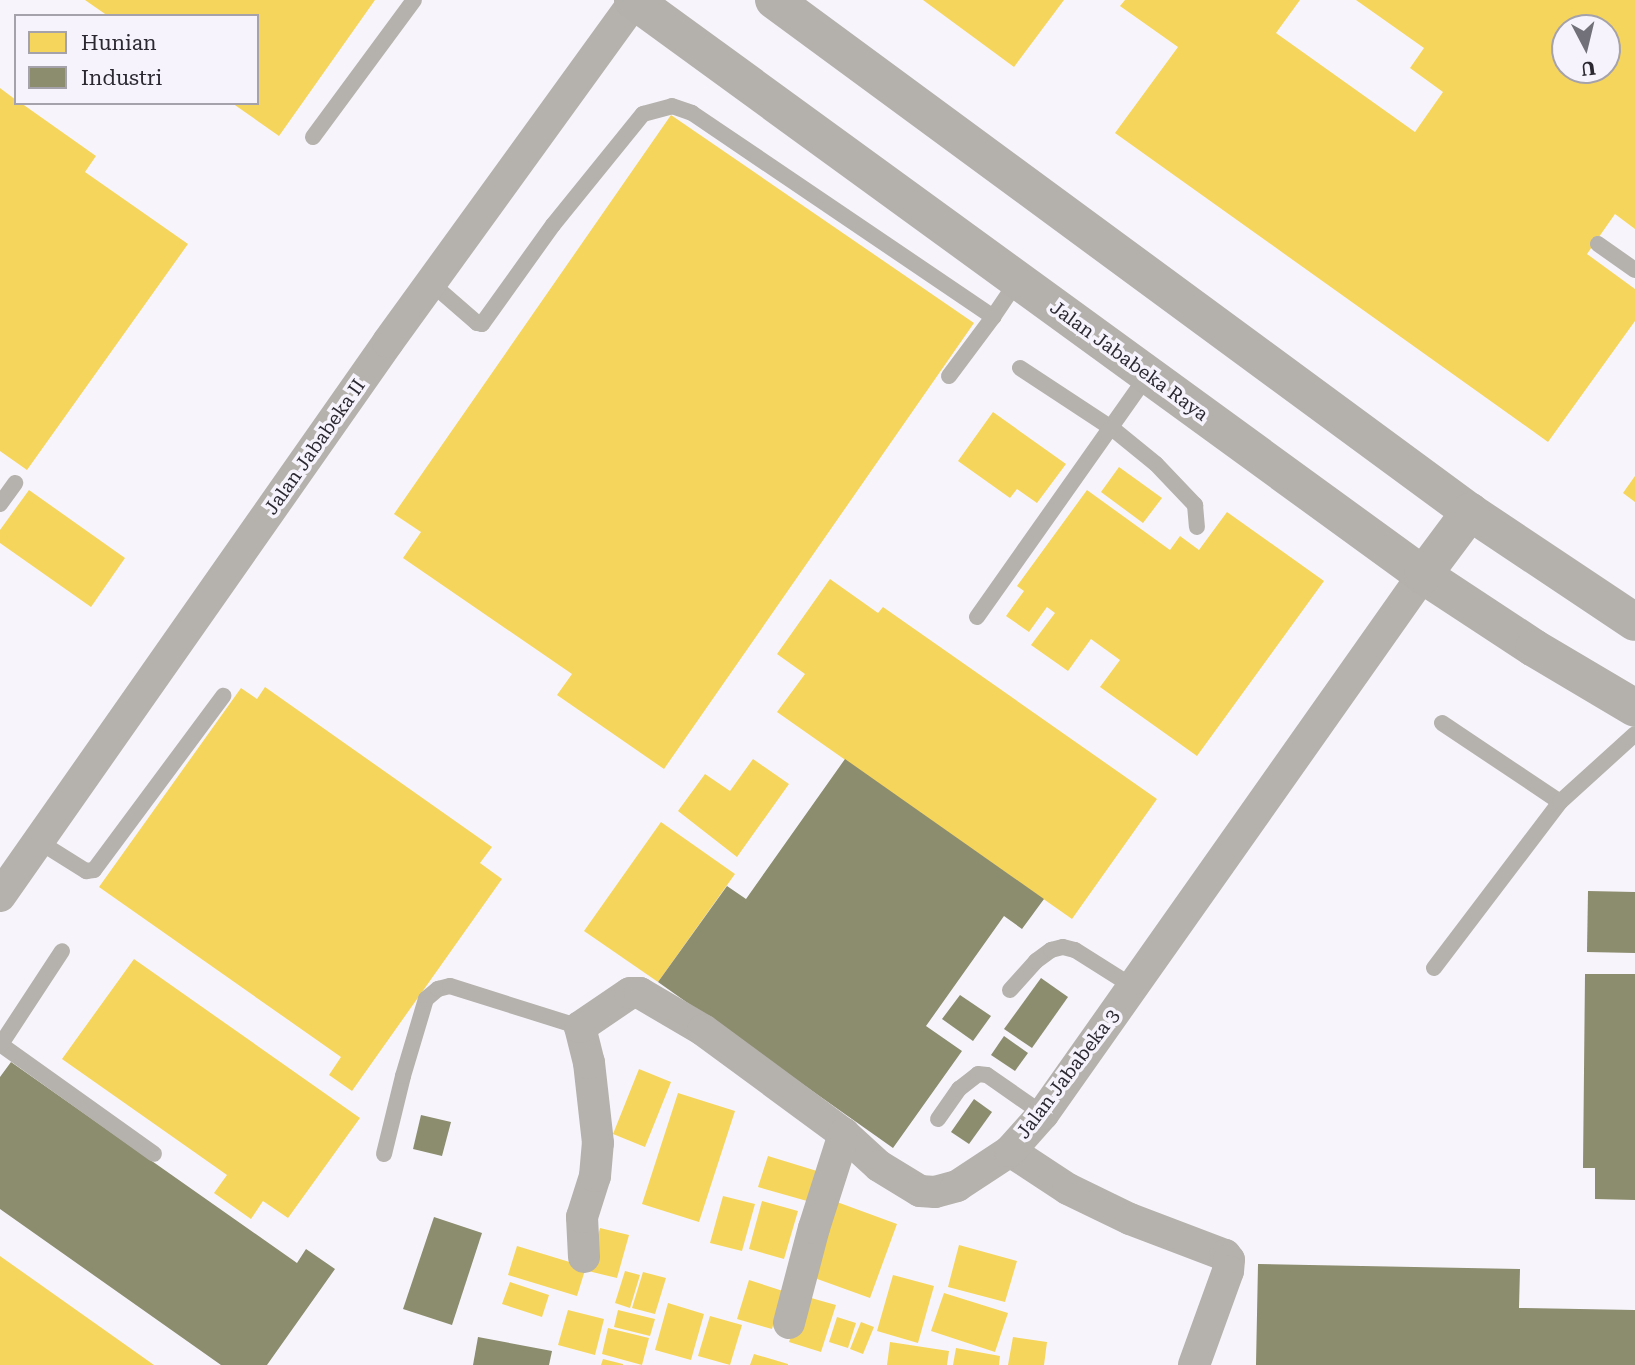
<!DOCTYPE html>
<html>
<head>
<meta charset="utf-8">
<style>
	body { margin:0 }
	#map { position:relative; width:1635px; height:1365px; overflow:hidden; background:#f7f5fb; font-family:"Roboto Serif",serif }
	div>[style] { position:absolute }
	.homes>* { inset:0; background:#f6d55c }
	.industry>* { inset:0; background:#8c8c6e }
	.service>* { height:16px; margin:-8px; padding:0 8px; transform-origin:8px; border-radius:8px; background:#b5b1ac }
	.minor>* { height:32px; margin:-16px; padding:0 16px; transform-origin:16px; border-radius:16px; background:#b5b1ac }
	.secondary>* { height:38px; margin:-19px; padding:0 19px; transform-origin:19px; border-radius:19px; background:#b4b0ac }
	span { translate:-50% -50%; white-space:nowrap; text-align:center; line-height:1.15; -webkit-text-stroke:7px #f6f3fd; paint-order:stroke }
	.street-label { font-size:19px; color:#2b2831 }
	.legend { position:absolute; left:14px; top:14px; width:245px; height:91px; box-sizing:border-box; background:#f6f3fd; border:2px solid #a5a2ab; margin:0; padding:9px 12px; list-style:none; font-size:21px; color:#2b2831 }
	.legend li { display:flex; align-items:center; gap:14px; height:35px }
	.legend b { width:35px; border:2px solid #a5a2ab }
	.north { position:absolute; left:1551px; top:14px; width:70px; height:70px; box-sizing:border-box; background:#f6f3fd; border:2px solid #a5a2ab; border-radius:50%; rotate:173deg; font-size:19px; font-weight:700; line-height:28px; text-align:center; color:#2b2831 }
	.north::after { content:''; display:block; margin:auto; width:24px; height:32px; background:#727078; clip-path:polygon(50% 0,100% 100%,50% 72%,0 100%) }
</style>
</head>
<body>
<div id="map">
	<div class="homes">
		<i style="clip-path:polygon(85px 0,375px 0,279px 136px,232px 103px,257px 103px,257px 16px,108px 16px)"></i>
		<i style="clip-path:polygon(923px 0,1064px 0,1014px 67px)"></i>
		<i style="clip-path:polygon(evenodd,1125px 0,1300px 0,1276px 33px,1415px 132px,1443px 92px,1410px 68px,1424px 48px,1356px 0,1635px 0,1635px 229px,1615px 214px,1587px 254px,1635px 289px,1635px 321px,1548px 442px,1115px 133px,1178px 47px,1120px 6px,1125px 0,1565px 28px,1607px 28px,1607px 70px,1565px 70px,1565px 28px)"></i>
		<i style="clip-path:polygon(0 88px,16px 100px,16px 103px,21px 103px,96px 156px,85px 172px,188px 244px,27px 470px,0 451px)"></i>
		<i style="clip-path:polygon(671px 115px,974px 323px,664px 769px,557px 695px,572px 674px,403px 558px,421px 532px,394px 514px)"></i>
		<i style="clip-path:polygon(993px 412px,1066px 464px,1037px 503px,1017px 489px,1010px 498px,958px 461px)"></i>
		<i style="clip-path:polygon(1119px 467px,1162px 498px,1143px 523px,1101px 492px)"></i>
		<i style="clip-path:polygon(1635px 476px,1635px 502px,1623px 493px)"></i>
		<i style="clip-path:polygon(29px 490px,125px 558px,91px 607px,0 543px,0 530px)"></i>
		<i style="clip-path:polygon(1087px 490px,1170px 550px,1180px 536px,1199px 550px,1227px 512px,1324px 581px,1197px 756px,1100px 687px,1120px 660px,1091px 639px,1068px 671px,1031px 645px,1055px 613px,1047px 607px,1029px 632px,1006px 616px,1024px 591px,1017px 586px)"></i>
		<i style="clip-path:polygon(830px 579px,878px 613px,883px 607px,1157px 799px,1072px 919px,777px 712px,805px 674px,777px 654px)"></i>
		<i style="clip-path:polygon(265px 687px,492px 847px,480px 863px,502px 879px,352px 1091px,329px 1075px,341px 1057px,99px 887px,241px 688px,257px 699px)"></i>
		<i style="clip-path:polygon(753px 759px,789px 784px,737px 857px,678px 811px,705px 774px,730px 791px)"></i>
		<i style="clip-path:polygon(661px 822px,735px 874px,658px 982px,584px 931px)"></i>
		<i style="clip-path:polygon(134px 959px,360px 1118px,288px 1218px,263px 1201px,251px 1219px,214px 1193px,227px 1175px,62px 1059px)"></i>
		<i style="clip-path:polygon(639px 1069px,671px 1082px,645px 1147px,613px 1134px)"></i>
		<i style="clip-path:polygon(678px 1093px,735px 1111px,699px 1222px,642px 1204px)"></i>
		<i style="clip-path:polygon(768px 1156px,817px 1171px,807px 1201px,758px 1187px)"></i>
		<i style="clip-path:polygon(723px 1196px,755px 1204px,742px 1251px,710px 1243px)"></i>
		<i style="clip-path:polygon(762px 1201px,798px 1211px,784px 1259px,749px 1249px)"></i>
		<i style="clip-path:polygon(837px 1202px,897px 1224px,870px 1298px,809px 1276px)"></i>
		<i style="clip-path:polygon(600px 1228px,629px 1235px,617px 1278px,588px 1271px)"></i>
		<i style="clip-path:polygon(959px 1245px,1017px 1261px,1005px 1302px,948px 1287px)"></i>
		<i style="clip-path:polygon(517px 1246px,586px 1267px,577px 1296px,508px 1275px)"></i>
		<i style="clip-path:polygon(0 1256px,154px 1365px,0 1365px)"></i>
		<i style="clip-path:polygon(625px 1271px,640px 1275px,630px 1308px,615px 1303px)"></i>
		<i style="clip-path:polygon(643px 1272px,666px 1278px,655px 1314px,632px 1308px)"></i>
		<i style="clip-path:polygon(893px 1275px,934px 1286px,918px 1343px,877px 1331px)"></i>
		<i style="clip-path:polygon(749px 1280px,783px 1291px,772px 1329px,737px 1319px)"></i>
		<i style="clip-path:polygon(510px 1282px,549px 1295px,542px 1317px,502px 1304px)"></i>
		<i style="clip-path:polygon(944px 1293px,1008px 1313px,995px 1352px,931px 1331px)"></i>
		<i style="clip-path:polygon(804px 1296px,836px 1305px,821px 1352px,789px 1342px)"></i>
		<i style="clip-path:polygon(668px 1303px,704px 1314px,691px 1360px,655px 1350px)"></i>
		<i style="clip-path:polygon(568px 1310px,604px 1319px,595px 1355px,558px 1345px)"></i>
		<i style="clip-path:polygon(618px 1310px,655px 1319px,650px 1336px,614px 1327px)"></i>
		<i style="clip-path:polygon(710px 1316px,742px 1325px,730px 1365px,698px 1356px)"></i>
		<i style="clip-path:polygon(837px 1317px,856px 1323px,848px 1348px,829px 1342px)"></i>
		<i style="clip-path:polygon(861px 1322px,874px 1327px,863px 1354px,850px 1349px)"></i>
		<i style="clip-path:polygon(608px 1328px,649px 1338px,642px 1365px,602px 1354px)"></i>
		<i style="clip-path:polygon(1013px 1337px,1047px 1342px,1044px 1365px,1008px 1365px)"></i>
		<i style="clip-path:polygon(890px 1342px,949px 1351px,947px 1365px,887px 1365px)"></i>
		<i style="clip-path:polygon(956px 1348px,1000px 1356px,999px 1365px,953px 1365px)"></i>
		<i style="clip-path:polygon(754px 1354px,788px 1364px,788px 1365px,750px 1365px)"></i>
		<i style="clip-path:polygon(603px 1359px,623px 1364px,623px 1365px,601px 1365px)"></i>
	</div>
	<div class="industry">
		<i style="clip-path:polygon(845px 759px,1044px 899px,1022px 929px,1004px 916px,926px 1026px,962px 1051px,893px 1148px,658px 982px,727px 886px,746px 899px)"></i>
		<i style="clip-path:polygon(1588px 891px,1635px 892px,1635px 953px,1587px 952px)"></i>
		<i style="clip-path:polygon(1585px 974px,1635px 974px,1635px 1200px,1595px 1199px,1595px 1168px,1583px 1168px)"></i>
		<i style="clip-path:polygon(1041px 978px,1068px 997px,1032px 1048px,1004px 1029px)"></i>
		<i style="clip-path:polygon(960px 995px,991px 1016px,973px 1041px,942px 1019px)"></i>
		<i style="clip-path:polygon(1004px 1036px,1028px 1053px,1015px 1071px,991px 1055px)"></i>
		<i style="clip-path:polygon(11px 1062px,297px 1263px,306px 1249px,335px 1269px,267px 1365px,221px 1365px,0 1209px,0 1077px)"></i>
		<i style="clip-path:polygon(974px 1099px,992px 1112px,969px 1144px,951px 1132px)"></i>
		<i style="clip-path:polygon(421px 1115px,451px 1122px,442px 1156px,413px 1149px)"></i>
		<i style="clip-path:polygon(434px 1217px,482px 1233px,452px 1325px,403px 1309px)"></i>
		<i style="clip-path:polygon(1258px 1264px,1520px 1269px,1519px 1308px,1635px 1310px,1635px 1365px,1256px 1365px)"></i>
		<i style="clip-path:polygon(478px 1337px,552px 1351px,549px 1365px,473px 1365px)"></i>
	</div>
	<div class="service">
		<i style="left:313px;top:137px;width:170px;rotate:-53.6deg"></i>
		<i style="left:1598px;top:244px;width:45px;rotate:35.1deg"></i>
		<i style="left:431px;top:283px;width:61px;rotate:41deg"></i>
		<i style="left:477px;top:323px;width:5px;rotate:11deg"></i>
		<i style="left:482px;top:324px;width:122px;rotate:-54.4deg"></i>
		<i style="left:553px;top:225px;width:143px;rotate:-51deg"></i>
		<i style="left:643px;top:114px;width:30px;rotate:-15deg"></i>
		<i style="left:672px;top:106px;width:21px;rotate:19deg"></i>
		<i style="left:692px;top:113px;width:364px;rotate:34.1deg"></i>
		<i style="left:993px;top:317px;width:45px;rotate:-56deg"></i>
		<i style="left:1020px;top:368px;width:111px;rotate:33.3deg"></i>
		<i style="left:1113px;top:429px;width:55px;rotate:39.1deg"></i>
		<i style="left:1156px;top:464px;width:57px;rotate:46.4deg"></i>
		<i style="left:1195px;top:505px;width:22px;rotate:85deg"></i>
		<i style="left:949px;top:376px;width:74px;rotate:-53.3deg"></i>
		<i style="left:0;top:504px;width:26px;rotate:-54deg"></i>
		<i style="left:977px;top:617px;width:296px;rotate:-54.8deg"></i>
		<i style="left:1442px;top:723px;width:142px;rotate:33.8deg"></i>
		<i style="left:38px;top:841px;width:57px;rotate:32deg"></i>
		<i style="left:86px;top:871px;width:8px;rotate:-7deg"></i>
		<i style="left:94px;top:870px;width:217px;rotate:-53.4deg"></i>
		<i style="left:1434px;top:968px;width:208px;rotate:-52.8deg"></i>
		<i style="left:1560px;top:802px;width:101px;rotate:-42.2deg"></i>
		<i style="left:1010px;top:990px;width:39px;rotate:-48deg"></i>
		<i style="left:1036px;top:961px;width:19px;rotate:-36deg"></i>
		<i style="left:1051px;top:950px;width:12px;rotate:-14deg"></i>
		<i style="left:1063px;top:947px;width:12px;rotate:14deg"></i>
		<i style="left:1075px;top:950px;width:67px;rotate:32.3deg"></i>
		<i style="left:0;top:1044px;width:189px;rotate:35.5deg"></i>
		<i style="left:1px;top:1044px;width:111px;rotate:-56.7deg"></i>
		<i style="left:938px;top:1119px;width:37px;rotate:-55deg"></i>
		<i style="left:959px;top:1089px;width:24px;rotate:-38deg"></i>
		<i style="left:978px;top:1074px;width:9px;rotate:6deg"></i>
		<i style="left:987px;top:1075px;width:68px;rotate:34.9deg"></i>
		<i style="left:384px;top:1154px;width:80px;rotate:-76.3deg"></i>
		<i style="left:403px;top:1076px;width:80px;rotate:-73.4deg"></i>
		<i style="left:426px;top:999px;width:16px;rotate:-40deg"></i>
		<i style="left:438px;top:989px;width:12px;rotate:-14deg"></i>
		<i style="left:450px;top:986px;width:136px;rotate:17.5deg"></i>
	</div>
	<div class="minor">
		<i style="left:0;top:896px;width:676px;rotate:-54.99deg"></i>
		<i style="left:388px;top:342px;width:421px;rotate:-54.1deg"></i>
		<i style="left:1010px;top:1151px;width:69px;rotate:33.2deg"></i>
		<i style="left:1068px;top:1189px;width:69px;rotate:25.8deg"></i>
		<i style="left:1130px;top:1219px;width:102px;rotate:20.8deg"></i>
		<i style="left:1225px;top:1255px;width:6px;rotate:51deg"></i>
		<i style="left:1229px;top:1260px;width:11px;rotate:95deg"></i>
		<i style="left:1228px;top:1271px;width:100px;rotate:109.9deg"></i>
		<i style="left:584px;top:1257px;width:40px;rotate:-92.9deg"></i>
		<i style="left:582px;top:1217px;width:43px;rotate:-72.4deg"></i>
		<i style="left:595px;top:1176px;width:33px;rotate:-85deg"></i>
		<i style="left:598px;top:1143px;width:81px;rotate:-96.4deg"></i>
		<i style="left:589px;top:1063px;width:37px;rotate:-104deg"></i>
		<i style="left:580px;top:1027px;width:60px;rotate:-34.2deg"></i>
		<i style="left:630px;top:993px;width:10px"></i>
		<i style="left:640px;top:993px;width:73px;rotate:30.4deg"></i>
		<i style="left:703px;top:1030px;width:175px;rotate:36.4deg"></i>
		<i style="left:844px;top:1134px;width:47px;rotate:42.4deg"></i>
		<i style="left:879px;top:1166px;width:48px;rotate:31.4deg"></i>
		<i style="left:920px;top:1191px;width:15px;rotate:4deg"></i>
		<i style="left:935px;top:1192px;width:23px;rotate:-15deg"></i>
		<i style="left:957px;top:1186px;width:64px;rotate:-33.4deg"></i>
		<i style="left:1010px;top:1151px;width:50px;rotate:-48.3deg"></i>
		<i style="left:1043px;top:1114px;width:659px;rotate:-54.82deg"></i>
		<i style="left:789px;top:1323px;width:98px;rotate:-75.3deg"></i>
		<i style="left:814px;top:1228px;width:99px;rotate:-72.3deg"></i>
	</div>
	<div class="secondary">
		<i style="left:633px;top:0;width:977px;rotate:36.05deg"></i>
		<i style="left:1423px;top:575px;width:133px;rotate:33.3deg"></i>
		<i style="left:1534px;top:648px;width:117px;rotate:30.7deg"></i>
		<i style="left:774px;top:0;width:864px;rotate:36.34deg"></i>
		<i style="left:1470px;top:512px;width:198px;rotate:33.7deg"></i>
		<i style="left:1423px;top:575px;width:79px;rotate:-53.3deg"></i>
	</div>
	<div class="street-label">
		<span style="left:1129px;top:361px;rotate:36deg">Jalan Jababeka Raya</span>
		<span style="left:315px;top:447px;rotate:-55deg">Jalan Jababeka II</span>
		<span style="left:1068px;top:1074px;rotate:-53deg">Jalan Jababeka 3</span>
	</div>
	<ul class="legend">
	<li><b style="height:19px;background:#f6d55c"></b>Hunian</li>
	<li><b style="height:19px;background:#8c8c6e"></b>Industri</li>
	</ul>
	<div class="north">U</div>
</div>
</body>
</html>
